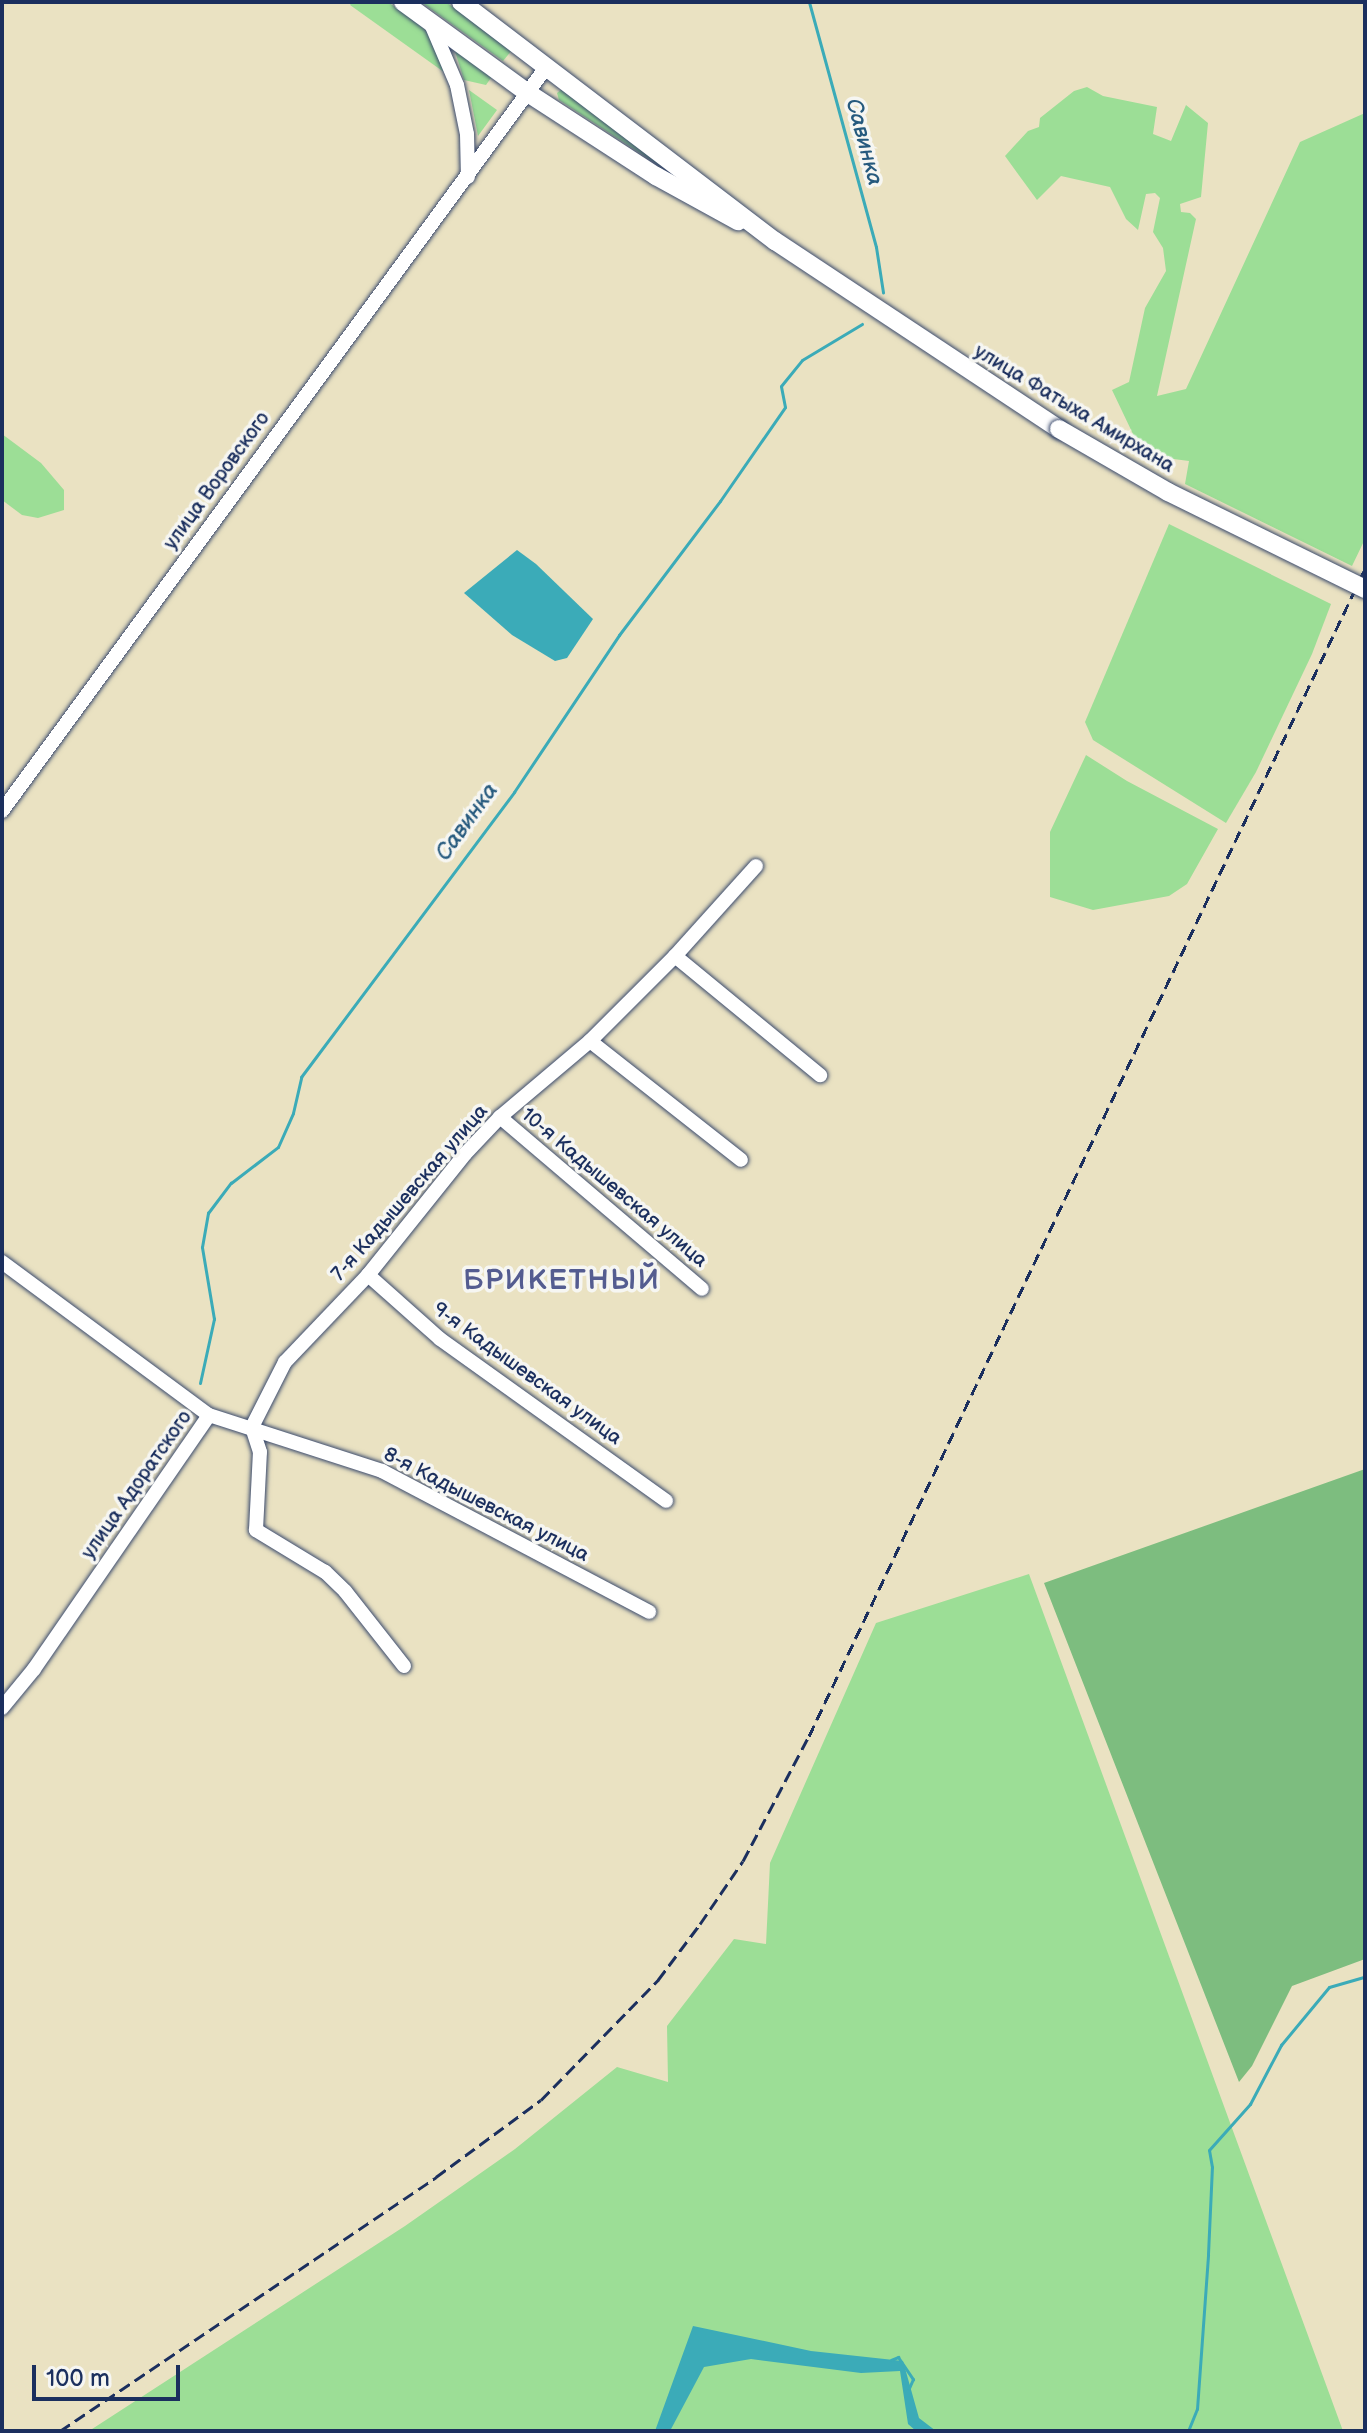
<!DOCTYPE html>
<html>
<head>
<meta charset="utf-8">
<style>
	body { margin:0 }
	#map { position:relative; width:1367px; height:2433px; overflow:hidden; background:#eae2c2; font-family:"Balsamiq Sans",sans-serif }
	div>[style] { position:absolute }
	.green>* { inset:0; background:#9cde96 }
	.forest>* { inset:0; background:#7dbd7f }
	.water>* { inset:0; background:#3babb8 }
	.stream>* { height:3px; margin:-1.5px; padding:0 1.5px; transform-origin:1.5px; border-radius:1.5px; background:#3babb8 }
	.roads { filter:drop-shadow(0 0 2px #3a4a6d) drop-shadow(0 0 2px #3a4a6d) }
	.minor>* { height:14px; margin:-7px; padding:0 7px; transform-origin:7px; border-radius:7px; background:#fff }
	.major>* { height:18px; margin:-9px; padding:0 9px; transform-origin:9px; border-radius:9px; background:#fff }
	.rail>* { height:3px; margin-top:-1.5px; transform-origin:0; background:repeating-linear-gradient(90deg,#1b2f5e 0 12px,transparent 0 18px) }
	.bridges { filter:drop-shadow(0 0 2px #3a4a6d) drop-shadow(0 0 2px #3a4a6d) }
	.major-bridge>* { height:18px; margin:-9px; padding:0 9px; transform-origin:9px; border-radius:9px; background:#fff }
	span { translate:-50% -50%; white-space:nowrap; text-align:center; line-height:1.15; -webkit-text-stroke:7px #f6f6f2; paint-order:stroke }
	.street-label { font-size:20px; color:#1b2f5e }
	.water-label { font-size:22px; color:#265a7e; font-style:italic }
	.district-label { font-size:28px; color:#545c90; font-weight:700; letter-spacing:2px }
	.frame { position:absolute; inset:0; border:4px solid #1b2f5e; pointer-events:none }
	.scale { position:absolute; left:32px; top:2365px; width:148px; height:36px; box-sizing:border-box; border:4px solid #1b2f5e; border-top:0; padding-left:10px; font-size:24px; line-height:28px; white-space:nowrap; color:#1b2f5e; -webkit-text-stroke:6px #f6f6f2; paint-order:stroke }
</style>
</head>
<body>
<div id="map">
	<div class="green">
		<i style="clip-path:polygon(352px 2px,388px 2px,420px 25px,432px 37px,448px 75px,350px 5px)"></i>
		<i style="clip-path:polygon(421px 2px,446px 2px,512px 50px,503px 61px)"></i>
		<i style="clip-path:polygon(454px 48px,493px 75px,486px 85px,464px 80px)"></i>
		<i style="clip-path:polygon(1087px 87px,1103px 96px,1157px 107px,1153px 134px,1171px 141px,1186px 105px,1208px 123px,1201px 197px,1180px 204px,1181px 212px,1190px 213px,1196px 219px,1157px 396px,1186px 389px,1300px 142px,1365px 113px,1365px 539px,1352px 566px,1185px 484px,1189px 461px,1143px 455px,1112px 390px,1129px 382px,1145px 308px,1166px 271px,1163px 248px,1153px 232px,1160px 198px,1155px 193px,1146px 194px,1138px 230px,1126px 219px,1110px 187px,1061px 176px,1037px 200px,1005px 156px,1028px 131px,1039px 127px,1040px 118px,1074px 91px)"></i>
		<i style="clip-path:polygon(562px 89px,704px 195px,559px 100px,557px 93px)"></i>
		<i style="clip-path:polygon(469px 90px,497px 110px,478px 136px)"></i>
		<i style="clip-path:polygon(2px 434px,41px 463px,64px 490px,64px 510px,38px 518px,22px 515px,2px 500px)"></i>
		<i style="clip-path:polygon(1169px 524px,1331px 604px,1312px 654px,1256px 772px,1226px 823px,1093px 740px,1085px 722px)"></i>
		<i style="clip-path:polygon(1086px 755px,1127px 781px,1218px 829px,1187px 884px,1169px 896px,1093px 910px,1050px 897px,1050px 832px)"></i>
		<i style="clip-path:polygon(1029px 1574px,1343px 2431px,89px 2431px,405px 2226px,515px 2149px,617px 2067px,668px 2082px,667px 2026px,734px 1939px,766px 1944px,770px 1863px,876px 1623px)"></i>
	</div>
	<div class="forest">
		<i style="clip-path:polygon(1365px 1469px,1365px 1959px,1292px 1986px,1252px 2066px,1239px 2082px,1044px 1583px)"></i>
	</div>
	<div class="water">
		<i style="clip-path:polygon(517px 550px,536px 564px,593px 619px,567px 658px,555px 661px,512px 635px,464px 593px)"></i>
		<i style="clip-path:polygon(693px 2326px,811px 2351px,903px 2361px,919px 2418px,936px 2431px,916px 2431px,908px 2424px,900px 2371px,861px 2373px,751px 2359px,704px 2367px,670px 2431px,655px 2431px)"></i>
	</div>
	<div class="stream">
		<i style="left:809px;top:2px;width:254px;rotate:74.7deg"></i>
		<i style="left:876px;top:247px;width:46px;rotate:81.2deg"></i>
		<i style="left:200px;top:1383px;width:66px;rotate:-77.7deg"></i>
		<i style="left:214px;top:1319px;width:73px;rotate:-99.5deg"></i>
		<i style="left:202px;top:1247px;width:35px;rotate:-80deg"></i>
		<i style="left:208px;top:1213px;width:38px;rotate:-53deg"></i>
		<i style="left:231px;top:1183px;width:59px;rotate:-37.5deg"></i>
		<i style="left:278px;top:1147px;width:37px;rotate:-66deg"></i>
		<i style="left:293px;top:1113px;width:37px;rotate:-77deg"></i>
		<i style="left:301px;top:1077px;width:356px;rotate:-53.2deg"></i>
		<i style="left:514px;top:792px;width:189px;rotate:-56.2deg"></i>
		<i style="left:619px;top:635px;width:168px;rotate:-53deg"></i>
		<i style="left:720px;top:501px;width:114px;rotate:-55.3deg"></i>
		<i style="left:785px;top:407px;width:21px;rotate:-101deg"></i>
		<i style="left:781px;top:386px;width:33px;rotate:-51deg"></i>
		<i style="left:802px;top:360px;width:70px;rotate:-31deg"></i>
		<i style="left:891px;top:2360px;width:8px;rotate:-23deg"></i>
		<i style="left:898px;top:2357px;width:27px;rotate:56deg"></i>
		<i style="left:913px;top:2379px;width:10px;rotate:114deg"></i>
		<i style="left:1188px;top:2431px;width:24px;rotate:-68deg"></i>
		<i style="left:1197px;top:2409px;width:155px;rotate:-85.9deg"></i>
		<i style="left:1208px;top:2254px;width:87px;rotate:-87.4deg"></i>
		<i style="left:1212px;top:2167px;width:17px;rotate:-100deg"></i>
		<i style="left:1209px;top:2150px;width:62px;rotate:-48.3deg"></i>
		<i style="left:1250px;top:2104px;width:67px;rotate:-62.3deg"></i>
		<i style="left:1281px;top:2045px;width:75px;rotate:-50.4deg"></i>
		<i style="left:1329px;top:1987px;width:37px;rotate:-16deg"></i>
	</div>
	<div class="roads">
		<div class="minor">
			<i style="left:431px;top:24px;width:66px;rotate:66.9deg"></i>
			<i style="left:457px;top:85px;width:50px;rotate:78.5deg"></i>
			<i style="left:467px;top:134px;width:43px;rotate:88.7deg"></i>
			<i style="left:2px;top:811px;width:923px;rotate:-53.81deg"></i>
			<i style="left:675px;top:956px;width:188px;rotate:39.4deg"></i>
			<i style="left:590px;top:1041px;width:192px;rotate:38.2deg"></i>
			<i style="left:500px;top:1117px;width:265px;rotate:40.4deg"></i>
			<i style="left:2px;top:1262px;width:257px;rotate:36.5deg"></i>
			<i style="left:209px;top:1415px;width:182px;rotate:17.9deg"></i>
			<i style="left:382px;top:1471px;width:302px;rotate:27.8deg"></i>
			<i style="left:368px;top:1275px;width:96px;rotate:41.6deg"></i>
			<i style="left:440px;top:1339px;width:278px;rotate:35.6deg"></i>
			<i style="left:404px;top:1666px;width:95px;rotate:-128.2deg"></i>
			<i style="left:345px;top:1591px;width:28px;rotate:-136deg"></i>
			<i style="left:325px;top:1572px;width:81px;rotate:-148.7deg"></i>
			<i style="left:256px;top:1530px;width:78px;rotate:-87.1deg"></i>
			<i style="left:260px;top:1452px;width:26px;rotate:-108deg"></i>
			<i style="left:252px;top:1427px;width:73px;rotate:-63.1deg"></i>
			<i style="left:285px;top:1362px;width:120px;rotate:-46.3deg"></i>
			<i style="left:368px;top:1275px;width:155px;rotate:-51.3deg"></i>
			<i style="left:465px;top:1154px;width:51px;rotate:-46.6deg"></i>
			<i style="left:500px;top:1117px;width:118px;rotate:-40.2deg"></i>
			<i style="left:590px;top:1041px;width:120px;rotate:-45deg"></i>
			<i style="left:675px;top:956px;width:121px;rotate:-48deg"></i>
			<i style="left:2px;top:1708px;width:50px;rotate:-50.6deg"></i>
			<i style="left:34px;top:1669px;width:308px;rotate:-55.4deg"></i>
		</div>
		<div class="major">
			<i style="left:403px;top:2px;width:155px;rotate:36.1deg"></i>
			<i style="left:528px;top:93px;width:153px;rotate:33deg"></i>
			<i style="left:656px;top:176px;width:94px;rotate:28.8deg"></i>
			<i style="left:461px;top:2px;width:395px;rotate:37.3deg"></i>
			<i style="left:775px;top:241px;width:341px;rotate:33.5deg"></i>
		</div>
	</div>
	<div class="rail">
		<i style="left:60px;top:2431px;width:454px;rotate:-34deg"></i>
		<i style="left:436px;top:2177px;width:130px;rotate:-36.3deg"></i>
		<i style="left:541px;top:2100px;width:168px;rotate:-45.7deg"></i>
		<i style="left:658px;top:1980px;width:70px;rotate:-53.1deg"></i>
		<i style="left:700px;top:1924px;width:76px;rotate:-55.7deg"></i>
		<i style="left:743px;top:1861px;width:141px;rotate:-62.2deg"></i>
		<i style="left:809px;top:1736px;width:1293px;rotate:-64.53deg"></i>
	</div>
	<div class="bridges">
		<div class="major-bridge">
			<i style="left:1059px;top:429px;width:126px;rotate:30deg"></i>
			<i style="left:1168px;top:492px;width:220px;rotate:26.2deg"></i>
		</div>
	</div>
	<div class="street-label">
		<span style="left:1074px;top:409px;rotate:31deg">улица Фатыха Амирхана</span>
		<span style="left:217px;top:481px;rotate:-54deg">улица Воровского</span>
		<span style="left:614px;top:1188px;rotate:40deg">10-я Кадышевская улица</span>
		<span style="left:410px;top:1193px;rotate:-49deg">7-я Кадышевская улица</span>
		<span style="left:527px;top:1374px;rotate:36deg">9-я Кадышевская улица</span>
		<span style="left:137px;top:1485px;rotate:-55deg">улица Адоратского</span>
		<span style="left:486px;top:1505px;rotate:27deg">8-я Кадышевская улица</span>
	</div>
	<div class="water-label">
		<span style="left:864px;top:142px;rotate:75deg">Савинка</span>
		<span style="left:467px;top:822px;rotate:-54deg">Савинка</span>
	</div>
	<div class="district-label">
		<span style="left:562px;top:1281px">БРИКЕТНЫЙ</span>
	</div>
	<div class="frame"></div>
	<div class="scale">100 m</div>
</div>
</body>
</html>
